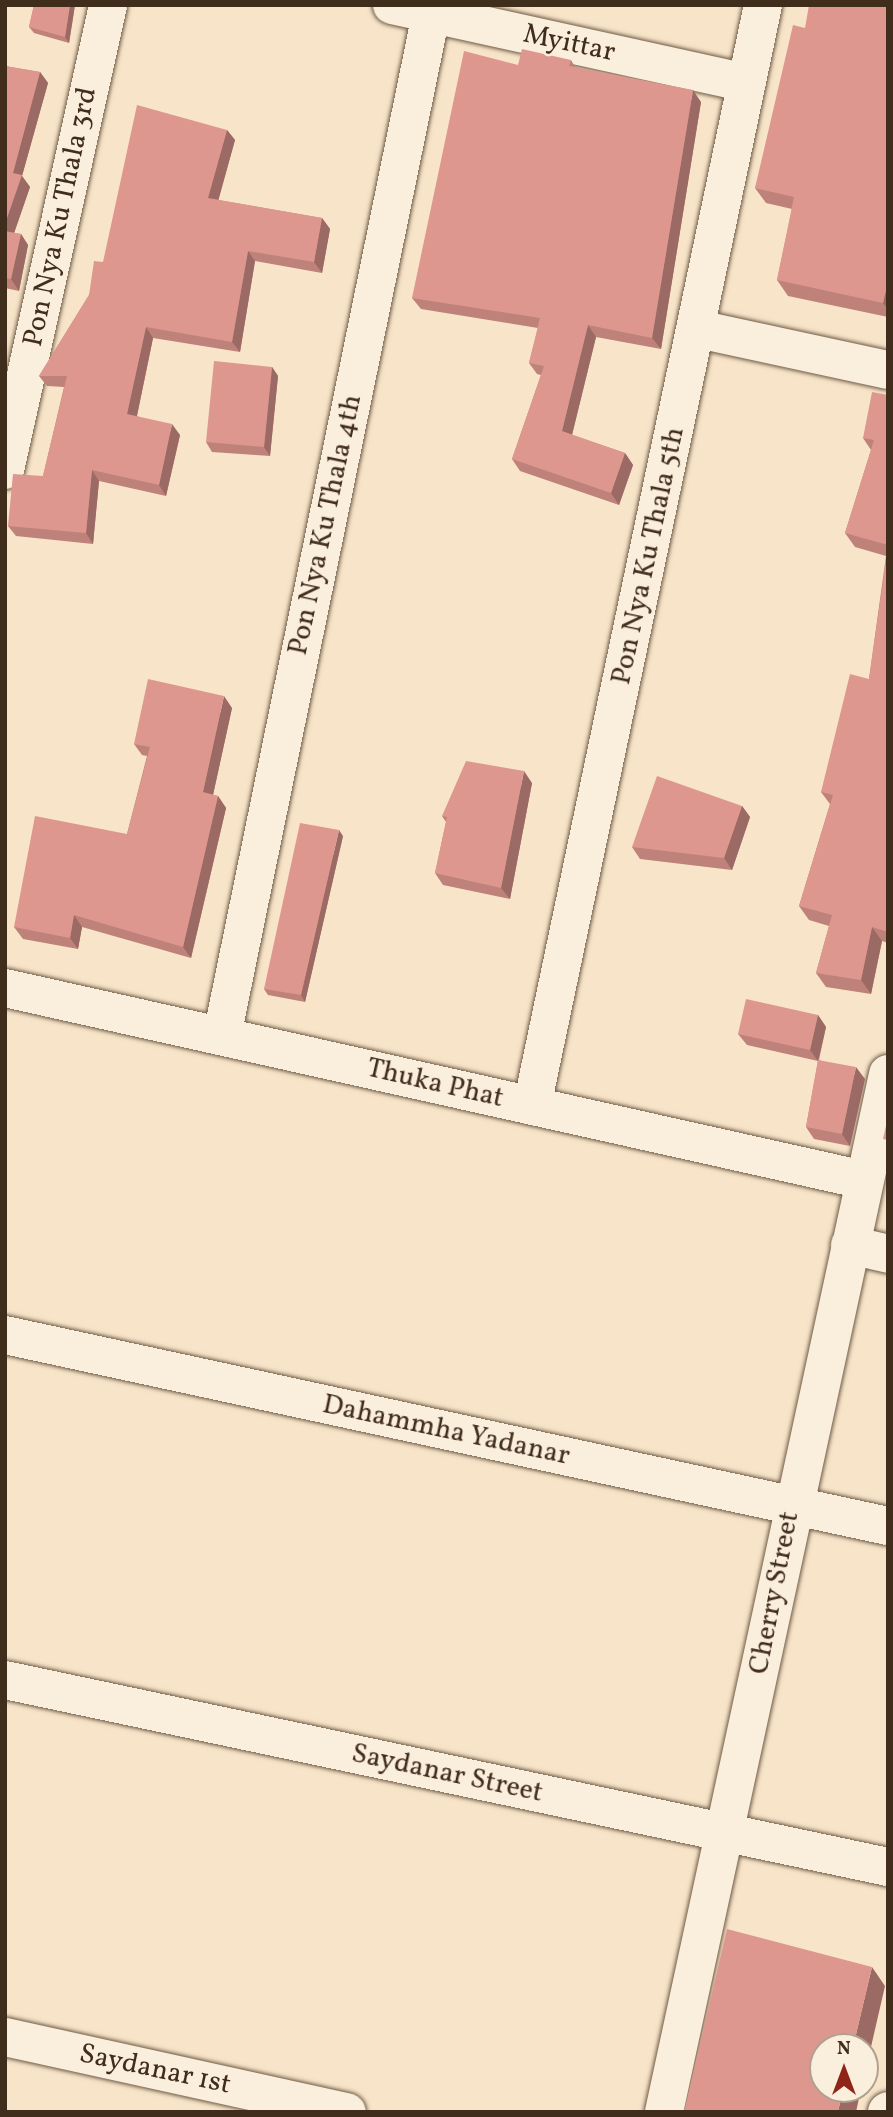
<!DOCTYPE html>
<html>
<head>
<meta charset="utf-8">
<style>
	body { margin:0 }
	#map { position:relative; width:893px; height:2117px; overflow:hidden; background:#f8e5c9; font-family:Vollkorn,serif }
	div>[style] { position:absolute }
	.roads { filter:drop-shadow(0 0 2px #6f5b46) drop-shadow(0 0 2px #6f5b46) }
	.minor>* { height:38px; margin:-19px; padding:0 19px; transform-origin:19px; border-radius:19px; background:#faeedc }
	.wall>* { inset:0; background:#bf827b }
	.shaded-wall>* { inset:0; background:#9b6a64 }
	.building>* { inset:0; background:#de978f }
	span { translate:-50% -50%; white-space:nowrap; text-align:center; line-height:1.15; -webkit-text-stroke:5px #faeedc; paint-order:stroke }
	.street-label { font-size:28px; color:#412d1b }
	.frame { position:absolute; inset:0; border:7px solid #412d1b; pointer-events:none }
	.north { position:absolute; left:809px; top:2033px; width:70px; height:70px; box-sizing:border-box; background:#faeedc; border:2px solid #b0a18f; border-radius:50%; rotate:0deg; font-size:19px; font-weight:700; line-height:28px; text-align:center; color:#412d1b }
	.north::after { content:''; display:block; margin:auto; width:24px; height:32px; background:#8f2418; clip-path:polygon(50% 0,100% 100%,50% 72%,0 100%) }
</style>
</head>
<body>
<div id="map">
	<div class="roads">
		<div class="minor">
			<i style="left:392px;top:5px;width:363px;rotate:12.4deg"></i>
			<i style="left:698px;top:329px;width:194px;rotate:12.2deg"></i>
			<i style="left:5px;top:470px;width:476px;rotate:-77.5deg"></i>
			<i style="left:5px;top:988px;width:880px;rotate:12.6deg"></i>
			<i style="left:222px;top:1036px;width:1043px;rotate:-78.44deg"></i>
			<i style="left:532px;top:1106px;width:1125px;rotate:-78.15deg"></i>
			<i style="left:850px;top:1245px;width:39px;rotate:13deg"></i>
			<i style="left:5px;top:1335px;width:903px;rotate:12.21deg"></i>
			<i style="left:5px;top:1680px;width:903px;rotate:11.96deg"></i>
			<i style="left:5px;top:2037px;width:350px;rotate:12.4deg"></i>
			<i style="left:664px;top:2112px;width:1062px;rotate:-77.82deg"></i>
			<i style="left:887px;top:2112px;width:1px;rotate:-45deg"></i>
		</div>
	</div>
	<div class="wall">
		<i style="clip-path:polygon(34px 5px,75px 5px,69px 43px,34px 33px,29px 27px)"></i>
		<i style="clip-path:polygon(888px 5px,888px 317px,788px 296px,777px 280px,792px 209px,766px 203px,755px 188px,805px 28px)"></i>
		<i style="clip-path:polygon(571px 60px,575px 67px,701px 102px,661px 349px,596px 337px,572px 435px,625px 453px,633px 465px,619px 505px,520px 471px,512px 459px,541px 375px,537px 374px,529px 363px,538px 328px,421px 309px,412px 298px,518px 65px)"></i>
		<i style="clip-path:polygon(5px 66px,40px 72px,48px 83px,22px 176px,30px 187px,14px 233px,21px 234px,28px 245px,19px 291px,5px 288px)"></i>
		<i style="clip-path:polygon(227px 130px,235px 140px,218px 200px,322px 218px,330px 229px,322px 273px,255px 261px,240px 352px,153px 338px,137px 416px,180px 435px,166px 496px,99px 481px,93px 544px,16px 536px,8px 526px,43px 476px,64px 387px,47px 386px,39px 376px,89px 295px,103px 262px)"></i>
		<i style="clip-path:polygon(272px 367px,278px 376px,270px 456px,212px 452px,206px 442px)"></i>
		<i style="clip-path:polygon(888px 395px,888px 943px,882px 941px,871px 994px,826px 987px,816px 973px,829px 926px,809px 920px,799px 906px,830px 804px,821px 792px,869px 679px,886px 556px,855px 547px,845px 533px,871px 450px,863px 438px)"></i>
		<i style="clip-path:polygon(232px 708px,213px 795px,218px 796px,226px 808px,191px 958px,82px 927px,78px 949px,23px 939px,14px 927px,127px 834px,147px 756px,142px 755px,134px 744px)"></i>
		<i style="clip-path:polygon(532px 783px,510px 899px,443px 885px,435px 873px,446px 822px,442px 816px)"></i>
		<i style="clip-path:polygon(742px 806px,750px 817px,732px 870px,640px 859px,632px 847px)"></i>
		<i style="clip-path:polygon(343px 836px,305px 1002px,268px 995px,264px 989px)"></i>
		<i style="clip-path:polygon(818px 1015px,826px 1027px,819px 1060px,865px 1079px,850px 1146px,814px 1139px,806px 1127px,818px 1061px,747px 1045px,738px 1034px)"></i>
	</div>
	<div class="shaded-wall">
		<i style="clip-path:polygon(70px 5px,75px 5px,69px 43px,65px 37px)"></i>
		<i style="clip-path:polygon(40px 72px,48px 83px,22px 176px,30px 187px,11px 242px,5px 233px,5px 224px,13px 173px)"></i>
		<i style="clip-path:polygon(693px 90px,701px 102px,661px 349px,652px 338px)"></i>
		<i style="clip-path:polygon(227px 130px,235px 140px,216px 209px,208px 198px)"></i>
		<i style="clip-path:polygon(322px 218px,330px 229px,322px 273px,314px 262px)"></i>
		<i style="clip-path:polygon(21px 234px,28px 245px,19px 291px,11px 279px)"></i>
		<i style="clip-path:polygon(248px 251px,255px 261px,240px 352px,232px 342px)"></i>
		<i style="clip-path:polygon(888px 282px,888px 309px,883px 303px)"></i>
		<i style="clip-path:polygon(588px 325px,596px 337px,570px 443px,562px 431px)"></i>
		<i style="clip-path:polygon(146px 327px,153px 338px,135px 425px,127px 414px)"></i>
		<i style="clip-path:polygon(272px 367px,278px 376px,270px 456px,264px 447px)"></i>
		<i style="clip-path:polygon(172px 424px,180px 435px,166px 496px,159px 485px)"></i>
		<i style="clip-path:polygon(625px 453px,633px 465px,619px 505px,611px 493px)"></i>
		<i style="clip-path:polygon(92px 470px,99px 481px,93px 544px,86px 533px)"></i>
		<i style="clip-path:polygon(224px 696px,232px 708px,211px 804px,203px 792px)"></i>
		<i style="clip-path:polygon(524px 771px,532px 783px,510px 899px,501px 888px)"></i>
		<i style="clip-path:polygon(218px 796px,226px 808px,191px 958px,183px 947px)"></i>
		<i style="clip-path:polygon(742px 806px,750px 817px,732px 870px,724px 858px)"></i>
		<i style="clip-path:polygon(339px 830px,343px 836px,305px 1002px,301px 995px)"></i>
		<i style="clip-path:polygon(74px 915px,82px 927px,78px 949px,70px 938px)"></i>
		<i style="clip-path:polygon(872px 927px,882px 941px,871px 994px,861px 980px)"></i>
		<i style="clip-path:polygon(818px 1015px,826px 1027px,818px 1061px,810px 1050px)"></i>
		<i style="clip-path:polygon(856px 1067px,865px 1079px,850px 1146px,842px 1134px)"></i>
		<i style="clip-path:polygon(872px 1967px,885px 1986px,865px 2073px,865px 2047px,853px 2047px)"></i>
		<i style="clip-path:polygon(843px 2089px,861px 2089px,856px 2112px,838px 2112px)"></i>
	</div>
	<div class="building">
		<i style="clip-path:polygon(34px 5px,70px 5px,65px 37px,29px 27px)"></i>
		<i style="clip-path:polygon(809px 5px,888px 5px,888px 282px,883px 303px,777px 280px,794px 197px,755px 188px,793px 25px,805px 28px)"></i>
		<i style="clip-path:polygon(522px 49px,571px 60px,569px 66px,693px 90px,652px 338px,588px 325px,562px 431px,625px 453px,611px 493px,512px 459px,544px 366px,529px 363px,540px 318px,412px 298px,464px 51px,518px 65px)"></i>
		<i style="clip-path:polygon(5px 66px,40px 72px,13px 173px,22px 175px,5px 224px)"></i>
		<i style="clip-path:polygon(137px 105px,227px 130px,208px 198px,322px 218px,314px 262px,248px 251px,232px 342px,146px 327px,127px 414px,172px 424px,159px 485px,92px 470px,86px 533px,8px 526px,13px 474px,43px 476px,67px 376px,39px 376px,89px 295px,94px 261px,103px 262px)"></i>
		<i style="clip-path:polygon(5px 231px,21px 234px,11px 279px,5px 278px)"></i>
		<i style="clip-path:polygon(214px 361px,272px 367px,264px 447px,206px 442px)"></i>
		<i style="clip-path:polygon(872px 392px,888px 395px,888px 545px,845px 533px,874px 440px,863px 438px)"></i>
		<i style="clip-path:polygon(888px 546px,888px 932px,872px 927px,861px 980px,816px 973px,832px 915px,799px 906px,833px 795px,821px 792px,850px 674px,869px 679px)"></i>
		<i style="clip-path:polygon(148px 679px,224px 696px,203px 792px,218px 796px,183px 947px,74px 915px,70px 938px,14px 927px,35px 816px,127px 834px,150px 747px,134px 744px)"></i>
		<i style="clip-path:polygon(466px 761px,524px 771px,501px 888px,435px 873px,447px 817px,442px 816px)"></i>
		<i style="clip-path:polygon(657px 776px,742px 806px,724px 858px,632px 847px)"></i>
		<i style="clip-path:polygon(300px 823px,339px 830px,301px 995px,264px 989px)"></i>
		<i style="clip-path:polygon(746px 999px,818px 1015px,810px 1050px,738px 1034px)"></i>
		<i style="clip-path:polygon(818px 1060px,856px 1067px,842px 1134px,806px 1127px)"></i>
		<i style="clip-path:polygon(888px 1117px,888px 1140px,883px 1139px)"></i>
		<i style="clip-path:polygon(727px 1929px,872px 1967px,853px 2047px,823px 2047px,823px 2089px,843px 2089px,838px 2112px,684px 2112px)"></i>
	</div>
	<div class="street-label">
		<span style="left:569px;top:44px;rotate:12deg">Myittar</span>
		<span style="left:61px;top:217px;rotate:-78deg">Pon Nya Ku Thala 3rd</span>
		<span style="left:326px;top:525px;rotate:-78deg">Pon Nya Ku Thala 4th</span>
		<span style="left:649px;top:556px;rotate:-78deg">Pon Nya Ku Thala 5th</span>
		<span style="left:435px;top:1084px;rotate:13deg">Thuka Phat</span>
		<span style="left:446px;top:1431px;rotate:12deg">Dahammha Yadanar</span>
		<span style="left:775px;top:1593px;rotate:-79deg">Cherry Street</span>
		<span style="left:447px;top:1774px;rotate:12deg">Saydanar Street</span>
		<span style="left:155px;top:2070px;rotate:12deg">Saydanar 1st</span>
	</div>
	<div class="frame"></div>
	<div class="north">N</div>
</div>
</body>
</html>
